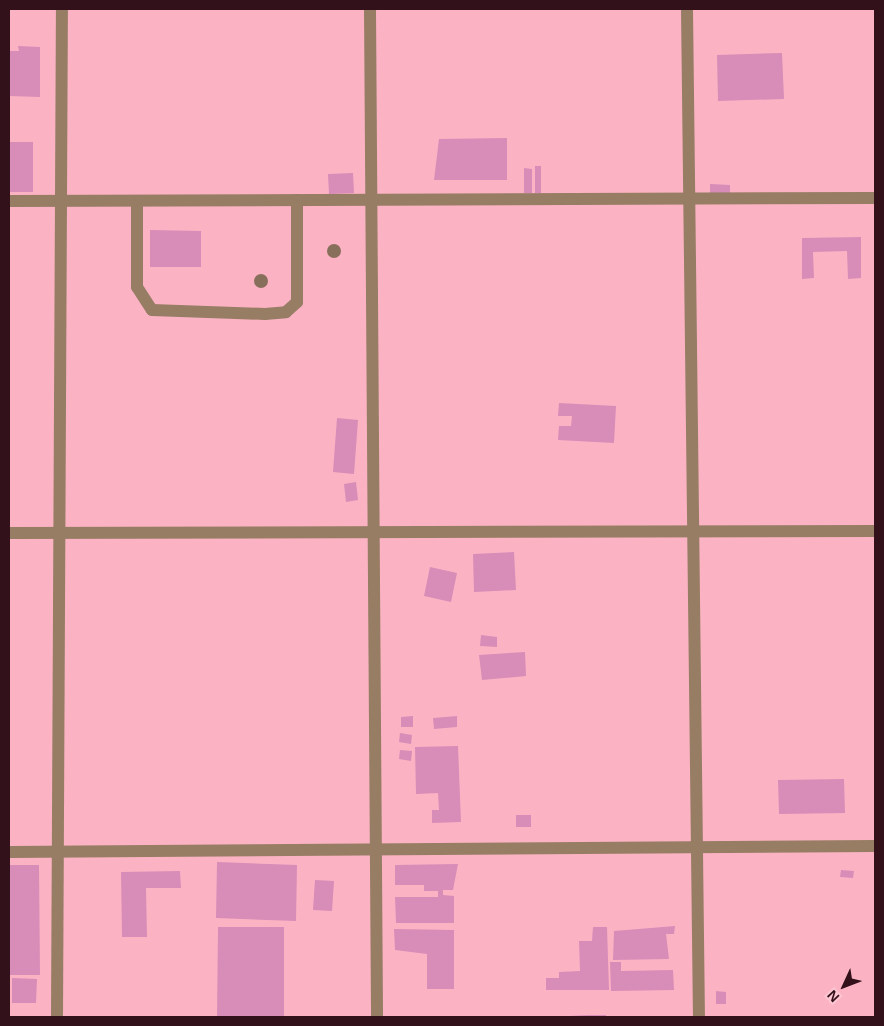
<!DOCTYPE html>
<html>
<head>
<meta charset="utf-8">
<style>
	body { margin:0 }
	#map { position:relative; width:884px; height:1026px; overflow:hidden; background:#fbb3c3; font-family:Helvetica,sans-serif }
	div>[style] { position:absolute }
	.building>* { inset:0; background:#d88cb8 }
	.street>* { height:12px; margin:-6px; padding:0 6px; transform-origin:6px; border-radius:6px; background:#977d64 }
	.trees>* { width:14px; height:14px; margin:-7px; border-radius:50%; background:#886f5c }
	span { translate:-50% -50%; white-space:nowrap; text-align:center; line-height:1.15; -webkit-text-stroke:5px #fec6d2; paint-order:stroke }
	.frame { position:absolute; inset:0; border:10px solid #32111a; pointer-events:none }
	.north { position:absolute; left:819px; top:961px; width:50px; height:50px; -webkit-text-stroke:4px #fec6d2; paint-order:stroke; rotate:227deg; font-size:14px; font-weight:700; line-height:20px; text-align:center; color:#32111a }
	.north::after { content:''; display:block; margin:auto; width:18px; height:22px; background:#32111a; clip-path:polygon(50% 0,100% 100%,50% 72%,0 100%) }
</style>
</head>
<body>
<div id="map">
	<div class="building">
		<i style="clip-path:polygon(18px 46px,40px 47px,40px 97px,9px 96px,9px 51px,19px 51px)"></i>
		<i style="clip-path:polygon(782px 53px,784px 99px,718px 101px,717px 55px)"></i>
		<i style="clip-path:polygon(507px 138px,507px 180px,434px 180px,439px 139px)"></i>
		<i style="clip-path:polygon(9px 142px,33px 142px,33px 192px,9px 192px)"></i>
		<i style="clip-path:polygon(535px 166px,541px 166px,541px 193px,535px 193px)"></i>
		<i style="clip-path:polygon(524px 168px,532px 169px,532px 193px,524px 193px)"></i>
		<i style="clip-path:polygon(353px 173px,354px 193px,329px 194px,328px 174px)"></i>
		<i style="clip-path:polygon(710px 184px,730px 185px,730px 194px,710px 194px)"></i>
		<i style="clip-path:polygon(150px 230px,201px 231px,201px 267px,150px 267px)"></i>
		<i style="clip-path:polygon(861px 237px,861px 278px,848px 279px,847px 251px,813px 252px,814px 278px,802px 279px,802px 238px)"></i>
		<i style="clip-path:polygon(559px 403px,616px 406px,614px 443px,558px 440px,559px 426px,571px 426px,572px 416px,558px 416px)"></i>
		<i style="clip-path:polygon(337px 418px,358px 420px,354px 474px,333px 472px)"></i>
		<i style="clip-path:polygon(356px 482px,358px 500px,346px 502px,344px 484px)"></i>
		<i style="clip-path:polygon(514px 552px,516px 590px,474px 592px,473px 554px)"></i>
		<i style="clip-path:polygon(430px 567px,457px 573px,451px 602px,424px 596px)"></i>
		<i style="clip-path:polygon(481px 635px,497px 637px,497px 647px,480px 646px)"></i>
		<i style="clip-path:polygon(525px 652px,526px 676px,482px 680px,479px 655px)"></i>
		<i style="clip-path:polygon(413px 716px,413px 727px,401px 727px,401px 717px)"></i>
		<i style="clip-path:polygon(457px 716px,457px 727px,434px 729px,433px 718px)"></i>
		<i style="clip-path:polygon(400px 733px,412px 735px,411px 744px,399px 742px)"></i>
		<i style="clip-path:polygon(458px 746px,461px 822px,432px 823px,432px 810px,439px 810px,438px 793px,416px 794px,415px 747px)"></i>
		<i style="clip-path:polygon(400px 750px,412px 751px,411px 761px,399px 759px)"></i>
		<i style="clip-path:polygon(844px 779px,845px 813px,779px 814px,778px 780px)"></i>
		<i style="clip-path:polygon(516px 815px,531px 815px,531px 827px,516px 827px)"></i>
		<i style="clip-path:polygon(217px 862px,297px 865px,296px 921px,216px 918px)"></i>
		<i style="clip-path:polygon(458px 864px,453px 890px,443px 890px,443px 895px,454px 896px,454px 923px,396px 923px,395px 897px,438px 897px,438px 891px,424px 891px,424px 885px,395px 885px,395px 865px)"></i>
		<i style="clip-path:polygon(9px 865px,39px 865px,40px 975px,9px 975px)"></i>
		<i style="clip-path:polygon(841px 870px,854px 871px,853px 878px,840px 877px)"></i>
		<i style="clip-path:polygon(180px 871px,181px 888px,146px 888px,147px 937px,122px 937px,121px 872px)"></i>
		<i style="clip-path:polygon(315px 880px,334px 881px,332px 911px,313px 910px)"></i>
		<i style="clip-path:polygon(675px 926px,674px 934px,666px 934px,669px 959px,613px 960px,614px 931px)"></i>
		<i style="clip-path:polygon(218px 927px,284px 927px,284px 1017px,217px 1017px)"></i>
		<i style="clip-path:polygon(593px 927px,607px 927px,609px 990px,546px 990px,546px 978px,559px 978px,559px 972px,580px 971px,579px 941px,592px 941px)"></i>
		<i style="clip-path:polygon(394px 929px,454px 930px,454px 989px,427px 989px,427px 954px,395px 950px)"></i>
		<i style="clip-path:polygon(610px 962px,621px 962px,621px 971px,673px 970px,674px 990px,611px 991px)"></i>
		<i style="clip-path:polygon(12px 978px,37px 979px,36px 1003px,12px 1003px)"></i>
		<i style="clip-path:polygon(716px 991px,726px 992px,726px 1004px,716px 1004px)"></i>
		<i style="clip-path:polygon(569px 1015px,606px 1015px,606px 1017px)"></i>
	</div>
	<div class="street">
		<i style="left:370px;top:9px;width:1008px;rotate:89.6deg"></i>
		<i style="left:687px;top:9px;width:1008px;rotate:89.32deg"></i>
		<i style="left:9px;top:201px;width:866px;rotate:-0.2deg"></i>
		<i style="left:137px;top:201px;width:86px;rotate:90deg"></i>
		<i style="left:137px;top:287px;width:27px;rotate:57deg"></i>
		<i style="left:152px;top:310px;width:113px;rotate:2deg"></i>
		<i style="left:265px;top:314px;width:21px;rotate:-5deg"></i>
		<i style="left:286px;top:312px;width:15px;rotate:-42deg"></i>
		<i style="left:297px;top:302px;width:102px;rotate:-90deg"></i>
		<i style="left:9px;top:533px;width:866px;rotate:-0.13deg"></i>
		<i style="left:9px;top:852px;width:866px;rotate:-0.4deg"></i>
		<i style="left:57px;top:1017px;width:1008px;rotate:-89.72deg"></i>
	</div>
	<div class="trees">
		<i style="left:334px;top:251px"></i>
		<i style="left:261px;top:281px"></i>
	</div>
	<div class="frame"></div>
	<div class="north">N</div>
</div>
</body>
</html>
